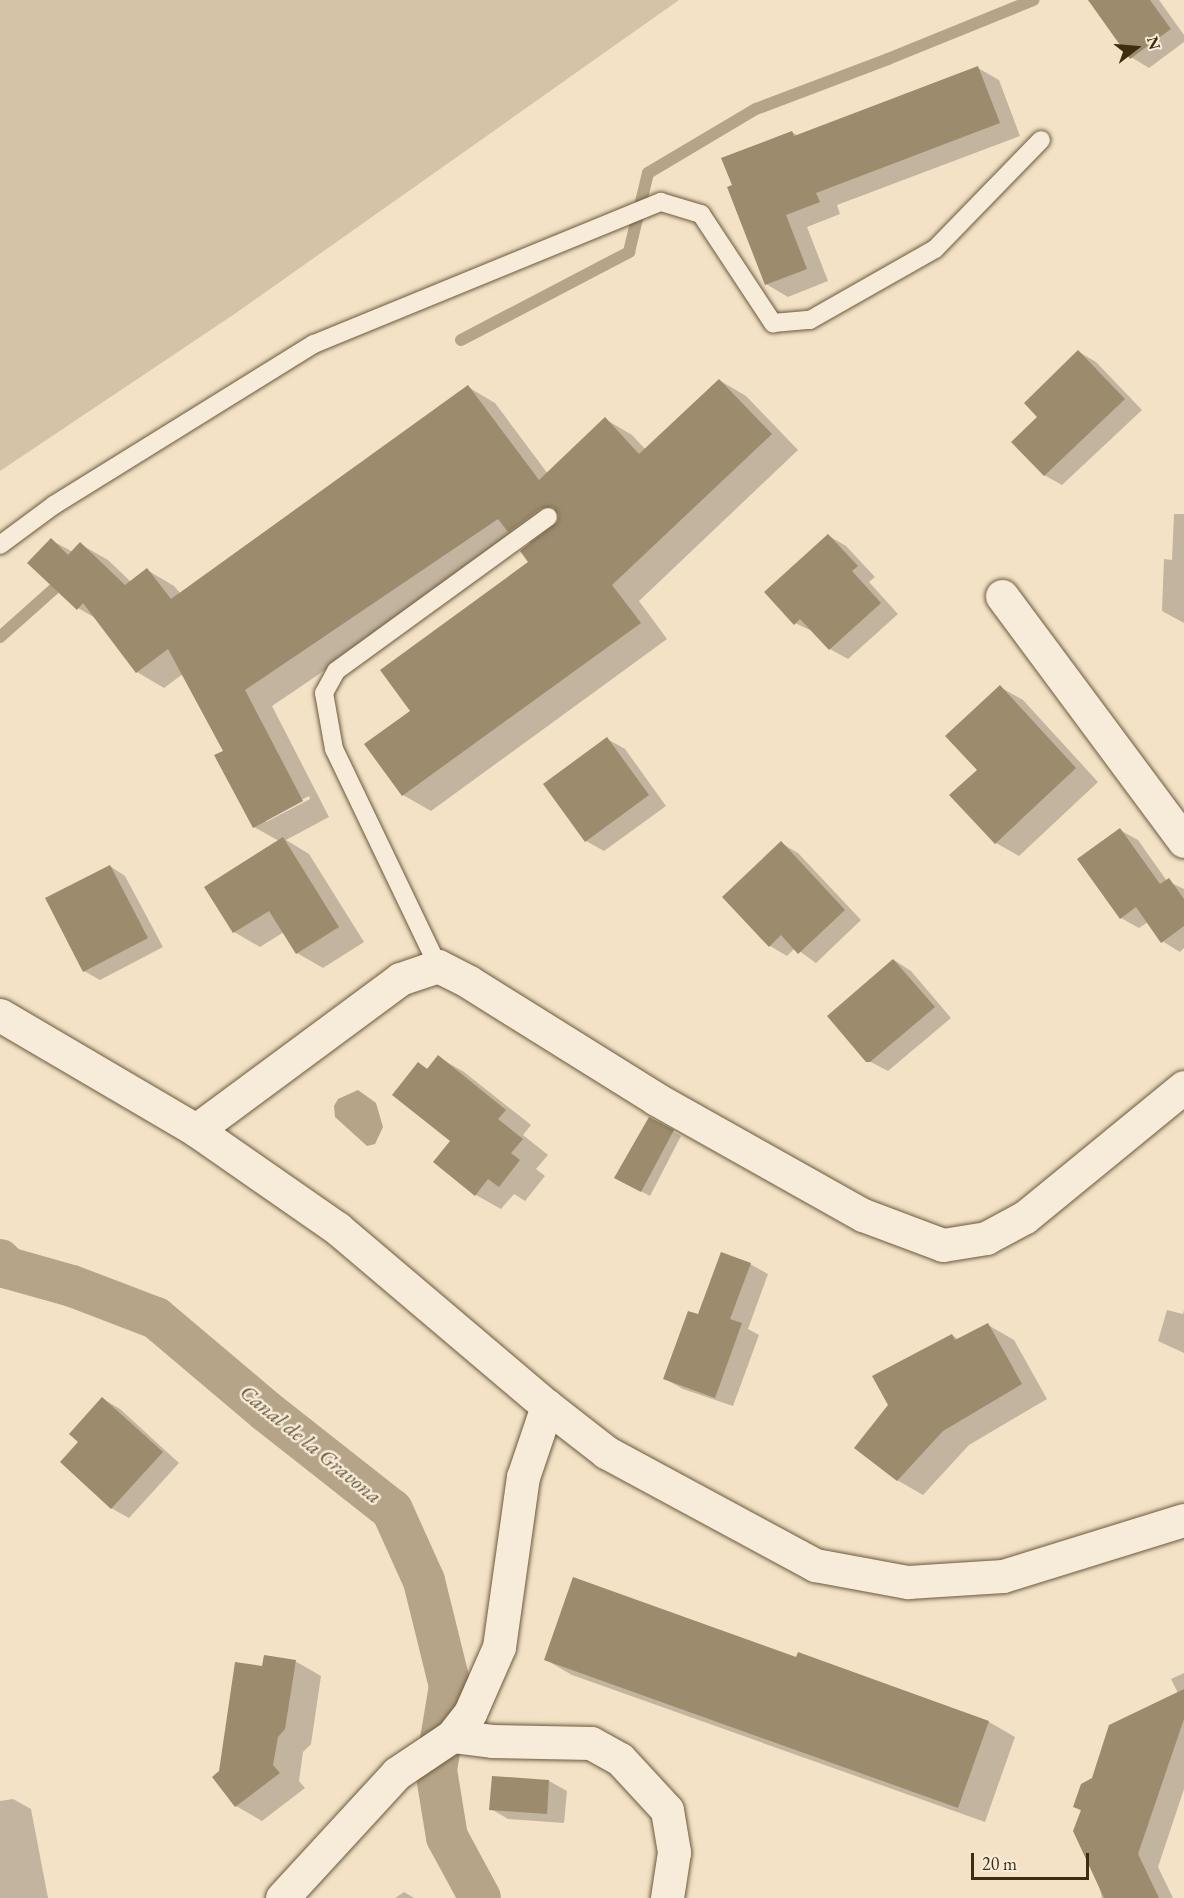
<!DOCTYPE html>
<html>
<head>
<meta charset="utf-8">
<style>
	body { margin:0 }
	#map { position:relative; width:1184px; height:1898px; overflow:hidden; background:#f3e2c6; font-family:"EB Garamond",serif }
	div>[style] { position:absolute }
	.green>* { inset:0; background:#d5c3a7 }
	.water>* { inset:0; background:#b6a488 }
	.shadow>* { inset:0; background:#0003 }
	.stream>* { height:12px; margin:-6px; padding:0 6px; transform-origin:6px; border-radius:6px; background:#b6a488 }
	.canal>* { height:42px; margin:-21px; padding:0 21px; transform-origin:21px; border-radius:21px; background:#b6a488 }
	.building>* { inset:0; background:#9d8b6e }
	.roads { filter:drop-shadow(0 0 2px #6d5a3d) drop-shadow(0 0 2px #6d5a3d) }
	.service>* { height:18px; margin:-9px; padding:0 9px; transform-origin:9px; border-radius:9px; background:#f7ecda }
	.minor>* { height:33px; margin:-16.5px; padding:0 16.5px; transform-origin:16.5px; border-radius:16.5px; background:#f7ecda }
	.tertiary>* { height:33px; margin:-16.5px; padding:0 16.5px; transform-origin:16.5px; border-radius:16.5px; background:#f7ecda }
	span { translate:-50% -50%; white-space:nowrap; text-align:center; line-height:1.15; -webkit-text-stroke:5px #f7ecda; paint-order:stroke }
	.water-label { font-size:22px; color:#635033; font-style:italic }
	.north { position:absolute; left:1106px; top:18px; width:60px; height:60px; -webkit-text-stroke:4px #f7ecda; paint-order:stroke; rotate:74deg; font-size:16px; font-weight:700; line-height:24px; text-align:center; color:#402c0f }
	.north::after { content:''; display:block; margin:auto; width:21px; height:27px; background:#402c0f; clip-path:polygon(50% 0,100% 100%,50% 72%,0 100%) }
	.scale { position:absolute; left:971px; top:1853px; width:118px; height:27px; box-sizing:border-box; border:3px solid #402c0f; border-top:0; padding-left:8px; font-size:18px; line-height:21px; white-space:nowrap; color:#402c0f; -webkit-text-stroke:4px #f7ecda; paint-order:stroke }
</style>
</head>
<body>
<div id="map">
	<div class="green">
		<i style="clip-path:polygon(0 0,679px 0,236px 313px,0 471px)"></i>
	</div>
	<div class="water">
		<i style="clip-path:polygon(358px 1090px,376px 1103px,383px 1127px,375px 1144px,367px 1146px,335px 1117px,334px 1106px,338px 1099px)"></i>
	</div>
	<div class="shadow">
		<i style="clip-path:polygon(1109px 0,1159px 0,1184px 35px,1184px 42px,1149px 68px,1131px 57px)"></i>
		<i style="clip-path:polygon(978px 68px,999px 80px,1020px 136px,837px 205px,840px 214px,807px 227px,828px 281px,788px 297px,766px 284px,734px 186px,792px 132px,798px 136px)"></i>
		<i style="clip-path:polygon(1079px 352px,1096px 362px,1142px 410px,1062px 485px,1044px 475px,1039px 417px)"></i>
		<i style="clip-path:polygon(evenodd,719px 380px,746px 396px,798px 450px,639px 601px,667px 639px,431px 811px,403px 795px,412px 711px,530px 563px,531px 544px,520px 538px,272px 706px,329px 817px,286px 840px,309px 854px,364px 942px,323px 968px,297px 953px,284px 932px,260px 947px,234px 932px,279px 841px,254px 827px,225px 751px,183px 674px,164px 688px,137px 672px,97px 619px,78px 608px,51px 540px,73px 552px,80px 544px,108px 560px,131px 582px,147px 570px,174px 586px,181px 594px,468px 387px,495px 403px,548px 474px,605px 419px,632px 435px,646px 450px,719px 380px,309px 796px,310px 799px,266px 822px,266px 819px,309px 796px)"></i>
		<i style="clip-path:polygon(1174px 514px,1184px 514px,1184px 623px,1162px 611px,1164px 559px,1172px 560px)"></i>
		<i style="clip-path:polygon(829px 536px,846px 546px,875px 577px,869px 582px,898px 614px,848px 659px,830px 649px,814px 632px,795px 623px)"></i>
		<i style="clip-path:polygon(1000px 687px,1023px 700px,1098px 782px,1019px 856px,996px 843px,979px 770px)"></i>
		<i style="clip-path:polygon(607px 739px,625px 749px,666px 806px,604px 851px,586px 841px)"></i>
		<i style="clip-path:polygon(1120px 830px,1138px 840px,1167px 881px,1184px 889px,1184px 948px,1180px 952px,1162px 941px,1148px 922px,1139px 928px,1121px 918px)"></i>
		<i style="clip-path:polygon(781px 843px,798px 853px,861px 920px,816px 963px,795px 948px,787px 956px,770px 946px)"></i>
		<i style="clip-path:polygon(110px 866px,125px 876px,163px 947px,100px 980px,84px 971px)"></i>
		<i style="clip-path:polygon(894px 960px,911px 971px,951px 1018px,888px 1071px,867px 1060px)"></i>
		<i style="clip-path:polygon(438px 1057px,464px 1072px,531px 1125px,523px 1135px,548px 1155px,536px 1169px,545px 1176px,525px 1201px,514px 1194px,501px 1209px,476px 1195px,419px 1064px,428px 1069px)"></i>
		<i style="clip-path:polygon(650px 1119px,681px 1136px,650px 1196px,616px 1178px)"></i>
		<i style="clip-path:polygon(750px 1264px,768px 1274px,748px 1329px,759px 1335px,733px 1406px,683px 1389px,665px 1379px,699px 1316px)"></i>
		<i style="clip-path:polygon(1167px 1310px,1183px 1314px,1184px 1310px,1184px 1353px,1158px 1341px)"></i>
		<i style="clip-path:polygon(988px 1325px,1014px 1340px,1047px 1399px,969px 1445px,923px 1495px,897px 1480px,952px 1335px,959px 1340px)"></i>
		<i style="clip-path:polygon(103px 1399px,120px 1409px,179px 1463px,129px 1518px,111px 1508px,80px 1442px)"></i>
		<i style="clip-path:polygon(799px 1654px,989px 1722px,1015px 1737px,985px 1822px,572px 1675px,546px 1660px,797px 1658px)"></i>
		<i style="clip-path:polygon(295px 1661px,321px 1676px,311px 1744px,303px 1752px,299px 1781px,305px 1788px,262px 1821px,236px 1806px,215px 1777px,220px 1772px,263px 1668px)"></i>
		<i style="clip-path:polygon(1184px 1673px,1184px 1789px,1158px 1867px,1173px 1898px,1102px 1898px,1082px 1811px,1075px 1807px,1094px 1779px,1178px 1693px,1171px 1679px)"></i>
		<i style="clip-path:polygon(549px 1781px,567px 1791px,564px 1823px,508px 1819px,491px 1809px)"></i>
		<i style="clip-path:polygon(13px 1799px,31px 1809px,48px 1898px,0 1898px,0 1801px)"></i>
		<i style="clip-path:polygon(404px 1892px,414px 1898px,395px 1898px)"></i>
	</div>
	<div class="stream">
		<i style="left:461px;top:340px;width:190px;rotate:-27.6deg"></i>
		<i style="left:629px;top:252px;width:81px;rotate:-76.5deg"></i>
		<i style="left:648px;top:173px;width:126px;rotate:-30.7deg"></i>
		<i style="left:756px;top:109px;width:141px;rotate:-20.7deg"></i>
		<i style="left:888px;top:59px;width:157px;rotate:-22.1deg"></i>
		<i style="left:0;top:637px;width:74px;rotate:-41.7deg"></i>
	</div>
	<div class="canal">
		<i style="left:0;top:1260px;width:11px;rotate:45deg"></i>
		<i style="left:8px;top:1268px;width:66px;rotate:15.7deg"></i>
		<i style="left:72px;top:1286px;width:90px;rotate:20.9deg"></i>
		<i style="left:156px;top:1318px;width:144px;rotate:40.2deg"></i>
		<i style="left:266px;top:1411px;width:160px;rotate:38.2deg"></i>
		<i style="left:392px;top:1510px;width:78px;rotate:65.7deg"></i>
		<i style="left:424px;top:1581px;width:108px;rotate:76.1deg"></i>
		<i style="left:450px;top:1686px;width:85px;rotate:99.5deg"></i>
		<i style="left:436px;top:1770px;width:68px;rotate:80.7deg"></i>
		<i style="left:447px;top:1837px;width:69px;rotate:61.6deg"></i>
	</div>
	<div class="building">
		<i style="clip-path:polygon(1088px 0,1150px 0,1171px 29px,1130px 59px)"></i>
		<i style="clip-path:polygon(978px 66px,1000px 123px,816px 193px,820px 202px,786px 215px,807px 269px,765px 285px,727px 187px,732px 185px,721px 158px,792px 131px,794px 136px)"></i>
		<i style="clip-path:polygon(1078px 350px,1125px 399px,1044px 476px,1011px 442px,1037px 417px,1024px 403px)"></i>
		<i style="clip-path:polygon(719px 379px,772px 434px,612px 585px,641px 623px,402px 796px,364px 744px,410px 711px,380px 670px,528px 562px,520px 551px,558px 522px,559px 515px,553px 507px,541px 508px,508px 532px,498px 519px,245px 690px,303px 801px,253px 828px,214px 755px,223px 751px,168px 649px,136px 673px,83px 603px,77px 610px,27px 563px,51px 538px,68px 555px,80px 542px,125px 585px,147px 568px,171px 599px,468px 385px,539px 480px,605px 417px,639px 454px)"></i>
		<i style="clip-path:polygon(828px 534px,858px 566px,852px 571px,881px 603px,829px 650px,800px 619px,794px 625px,764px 592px)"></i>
		<i style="clip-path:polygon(1000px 685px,1076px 768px,995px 844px,949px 795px,977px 770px,945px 736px)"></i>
		<i style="clip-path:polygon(607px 737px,649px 795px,585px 842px,543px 784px)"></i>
		<i style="clip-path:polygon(1120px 828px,1160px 884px,1169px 878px,1184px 899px,1184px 926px,1161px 943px,1136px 907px,1120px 919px,1077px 859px)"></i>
		<i style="clip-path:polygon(283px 837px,339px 927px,296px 954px,269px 911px,233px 933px,204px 887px)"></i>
		<i style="clip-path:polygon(781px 841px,845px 910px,798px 954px,781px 935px,769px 947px,722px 897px)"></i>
		<i style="clip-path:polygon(110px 865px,148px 938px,83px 972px,45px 898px)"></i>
		<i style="clip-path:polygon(893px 959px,935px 1007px,870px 1062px,866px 1062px,827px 1016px)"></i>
		<i style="clip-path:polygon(438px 1055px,506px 1110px,498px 1119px,523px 1139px,511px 1153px,520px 1160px,499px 1187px,488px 1179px,475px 1196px,433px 1162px,450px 1141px,392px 1095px,418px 1062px,427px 1069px)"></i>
		<i style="clip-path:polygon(649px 1117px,674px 1130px,641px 1192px,614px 1178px)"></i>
		<i style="clip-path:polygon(721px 1252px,751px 1263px,730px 1319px,742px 1323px,715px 1398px,663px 1379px,688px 1311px,698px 1314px)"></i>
		<i style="clip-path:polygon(988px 1323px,1022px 1384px,943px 1431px,897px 1481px,854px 1448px,888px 1405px,872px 1376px,952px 1334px,955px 1340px)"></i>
		<i style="clip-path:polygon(102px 1397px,163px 1452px,111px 1509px,60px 1462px,78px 1442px,69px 1434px)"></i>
		<i style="clip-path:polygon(573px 1577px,796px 1657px,798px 1652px,989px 1721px,958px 1808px,544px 1660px)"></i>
		<i style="clip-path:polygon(264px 1655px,296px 1660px,285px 1729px,278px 1737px,273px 1765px,280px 1773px,235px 1807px,212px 1777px,219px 1771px,235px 1662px,262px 1666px)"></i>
		<i style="clip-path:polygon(1184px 1689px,1184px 1719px,1138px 1854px,1159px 1898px,1104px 1898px,1073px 1831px,1081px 1810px,1073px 1807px,1081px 1784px,1092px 1778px,1109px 1725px)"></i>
		<i style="clip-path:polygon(492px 1776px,549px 1780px,547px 1814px,489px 1810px)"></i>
	</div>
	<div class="roads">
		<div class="service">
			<i style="left:0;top:545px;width:67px;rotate:-36.5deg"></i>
			<i style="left:54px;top:505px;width:306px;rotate:-31.8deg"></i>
			<i style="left:314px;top:344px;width:375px;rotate:-22.3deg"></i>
			<i style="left:661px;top:202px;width:42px;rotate:16.7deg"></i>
			<i style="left:701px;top:214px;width:131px;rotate:56.6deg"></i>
			<i style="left:773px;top:323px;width:37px;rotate:-5deg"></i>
			<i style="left:810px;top:320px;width:144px;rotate:-29.6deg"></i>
			<i style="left:935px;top:249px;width:152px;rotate:-45.8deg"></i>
			<i style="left:438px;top:966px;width:241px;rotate:-115.6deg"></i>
			<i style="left:334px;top:749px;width:57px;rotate:-100.1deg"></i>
			<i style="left:324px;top:693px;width:25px;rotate:-61deg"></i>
			<i style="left:336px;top:671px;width:262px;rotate:-36deg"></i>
		</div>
		<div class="minor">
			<i style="left:1002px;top:596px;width:305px;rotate:53.4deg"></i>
			<i style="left:196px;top:1130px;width:254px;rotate:-36.5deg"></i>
			<i style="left:400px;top:979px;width:40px;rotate:-18.9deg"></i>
			<i style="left:438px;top:966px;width:35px;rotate:27deg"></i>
			<i style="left:469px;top:982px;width:221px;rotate:32deg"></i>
			<i style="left:656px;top:1099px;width:237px;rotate:29.3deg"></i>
			<i style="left:863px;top:1215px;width:85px;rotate:20.6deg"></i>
			<i style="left:943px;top:1245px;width:44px;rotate:-9.2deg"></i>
			<i style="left:986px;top:1238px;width:44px;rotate:-28.3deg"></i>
			<i style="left:1025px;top:1217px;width:205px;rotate:-39.3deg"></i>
			<i style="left:452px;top:1736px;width:40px;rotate:7.1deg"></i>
			<i style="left:492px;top:1741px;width:99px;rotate:1.2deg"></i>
			<i style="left:591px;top:1743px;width:33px;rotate:29deg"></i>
			<i style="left:620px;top:1759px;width:69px;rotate:47.3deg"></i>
			<i style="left:667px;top:1810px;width:43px;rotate:80.5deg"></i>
			<i style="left:674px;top:1852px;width:47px;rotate:98.7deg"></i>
			<i style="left:282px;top:1898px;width:170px;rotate:-47.4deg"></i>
			<i style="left:397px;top:1773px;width:66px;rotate:-33.9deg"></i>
			<i style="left:452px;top:1736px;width:29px;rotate:-52deg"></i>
			<i style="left:470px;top:1713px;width:72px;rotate:-66.3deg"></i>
			<i style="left:499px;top:1647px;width:172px;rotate:-82deg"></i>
			<i style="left:523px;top:1477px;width:75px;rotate:-71.3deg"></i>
		</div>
		<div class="tertiary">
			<i style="left:0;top:1015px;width:227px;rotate:30.4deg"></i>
			<i style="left:196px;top:1130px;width:172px;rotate:34.8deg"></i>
			<i style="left:337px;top:1228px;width:275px;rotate:40.3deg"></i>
			<i style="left:547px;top:1406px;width:75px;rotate:37.9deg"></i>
			<i style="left:606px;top:1452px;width:238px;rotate:28.4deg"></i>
			<i style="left:815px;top:1565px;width:95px;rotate:10.4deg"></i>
			<i style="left:908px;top:1582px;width:95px;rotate:-3.6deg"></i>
			<i style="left:1003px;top:1576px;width:189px;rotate:-17.2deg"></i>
		</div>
	</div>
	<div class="water-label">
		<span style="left:311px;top:1444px;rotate:39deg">Canal de la Gravona</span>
	</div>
	<div class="north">N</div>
	<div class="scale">20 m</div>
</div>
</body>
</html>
